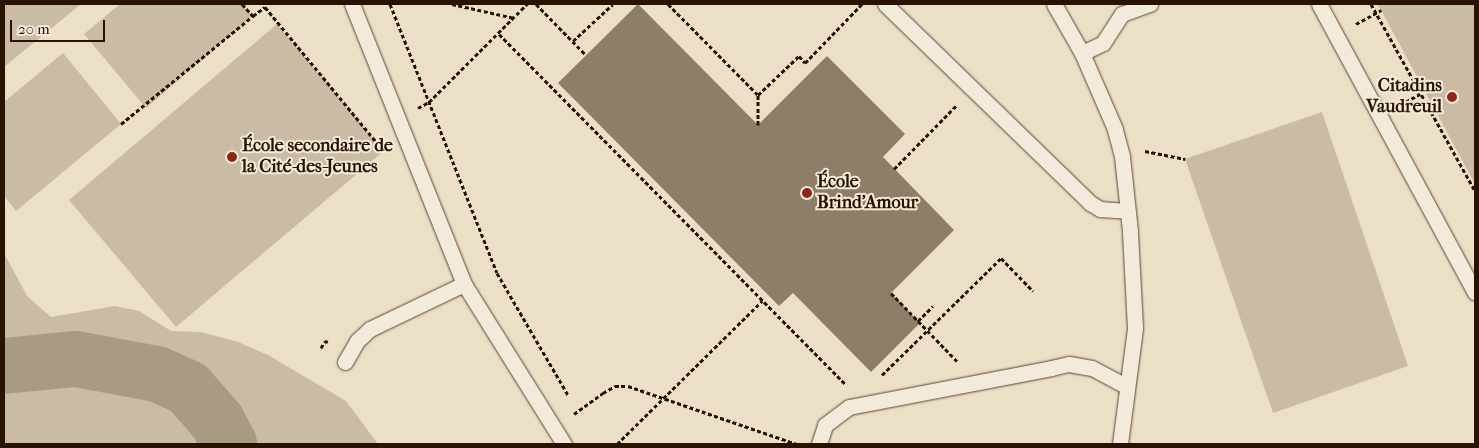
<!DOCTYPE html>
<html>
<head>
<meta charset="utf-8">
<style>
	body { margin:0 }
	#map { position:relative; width:1479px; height:448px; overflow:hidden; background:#ebdfc6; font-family:"IM FELL French Canon",serif }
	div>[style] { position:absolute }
	.green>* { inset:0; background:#cabca4 }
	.river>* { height:56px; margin:-28px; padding:0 28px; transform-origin:28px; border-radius:28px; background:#a99a83 }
	.building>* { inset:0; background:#8e7d67 }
	.path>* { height:3px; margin-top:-1.5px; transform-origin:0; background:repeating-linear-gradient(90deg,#291300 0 4px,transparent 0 6.5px) }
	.roads { filter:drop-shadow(0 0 1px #5a4632) drop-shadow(0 0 1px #5a4632) }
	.lane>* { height:15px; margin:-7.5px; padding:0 7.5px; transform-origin:7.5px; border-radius:7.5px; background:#f2eada }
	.dots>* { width:14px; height:14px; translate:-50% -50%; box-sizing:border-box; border:2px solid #f2eada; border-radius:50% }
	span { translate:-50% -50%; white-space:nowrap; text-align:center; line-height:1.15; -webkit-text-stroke:4px #f2eada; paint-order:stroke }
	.poi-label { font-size:18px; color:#291300; font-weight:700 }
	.right { translate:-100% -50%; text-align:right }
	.left { translate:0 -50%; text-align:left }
	.frame { position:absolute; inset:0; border:5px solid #291300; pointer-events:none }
	.scale { position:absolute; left:10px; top:20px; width:95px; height:22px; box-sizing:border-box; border:2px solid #291300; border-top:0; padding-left:6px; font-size:15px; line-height:18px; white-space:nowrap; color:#291300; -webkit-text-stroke:4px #f2eada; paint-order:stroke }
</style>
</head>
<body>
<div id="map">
	<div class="green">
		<i style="clip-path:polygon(4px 4px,81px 4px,4px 67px)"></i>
		<i style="clip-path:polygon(120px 4px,242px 4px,253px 16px,146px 108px,84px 34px)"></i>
		<i style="clip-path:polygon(1377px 4px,1475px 4px,1475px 184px,1381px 10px)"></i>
		<i style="clip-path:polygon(277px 24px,384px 151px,176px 327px,69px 200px)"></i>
		<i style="clip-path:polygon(63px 53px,121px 124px,16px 211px,4px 196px,4px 102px)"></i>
		<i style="clip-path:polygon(1322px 112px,1408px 366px,1273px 413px,1185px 159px)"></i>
		<i style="clip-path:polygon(4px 253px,27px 296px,51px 317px,115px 306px,139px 311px,171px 331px,201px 332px,238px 342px,268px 355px,346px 401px,378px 444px,4px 444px)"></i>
	</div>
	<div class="river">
		<i style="left:4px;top:366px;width:72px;rotate:-5.6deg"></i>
		<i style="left:76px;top:359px;width:82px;rotate:10.5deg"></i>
		<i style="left:157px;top:374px;width:34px;rotate:24deg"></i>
		<i style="left:188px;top:388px;width:44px;rotate:48.7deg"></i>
		<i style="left:217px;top:421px;width:26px;rotate:62deg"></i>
	</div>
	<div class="building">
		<i style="clip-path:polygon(638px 4px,758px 125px,827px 56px,905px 134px,883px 157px,954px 230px,891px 293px,920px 323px,871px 372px,793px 293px,779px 306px,558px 83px)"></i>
	</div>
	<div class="path">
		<i style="left:242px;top:4px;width:16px;rotate:47deg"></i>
		<i style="left:253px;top:16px;width:15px;rotate:-37deg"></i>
		<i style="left:265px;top:7px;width:185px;rotate:50.5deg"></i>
		<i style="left:390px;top:4px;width:289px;rotate:68.3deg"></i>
		<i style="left:497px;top:273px;width:141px;rotate:59.8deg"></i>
		<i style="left:452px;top:4px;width:64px;rotate:12.7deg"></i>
		<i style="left:536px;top:4px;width:71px;rotate:45.6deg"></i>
		<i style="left:668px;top:4px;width:128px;rotate:45.3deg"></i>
		<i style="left:758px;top:95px;width:57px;rotate:-43.6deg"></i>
		<i style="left:799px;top:56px;width:9px;rotate:49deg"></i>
		<i style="left:805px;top:63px;width:82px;rotate:-46deg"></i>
		<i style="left:1371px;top:4px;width:214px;rotate:60.9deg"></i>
		<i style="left:1356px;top:24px;width:29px;rotate:-29deg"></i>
		<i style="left:499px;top:34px;width:492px;rotate:45.3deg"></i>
		<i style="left:573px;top:41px;width:54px;rotate:-42.8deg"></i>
		<i style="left:758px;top:95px;width:30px;rotate:90deg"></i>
		<i style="left:1400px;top:105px;width:23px;rotate:-29deg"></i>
		<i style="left:418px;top:108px;width:13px;rotate:-29deg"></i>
		<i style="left:429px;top:102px;width:139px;rotate:-45deg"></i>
		<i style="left:121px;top:124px;width:171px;rotate:-39.3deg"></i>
		<i style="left:1145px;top:151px;width:41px;rotate:11.3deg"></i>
		<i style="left:894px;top:169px;width:90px;rotate:-45.5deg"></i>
		<i style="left:891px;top:293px;width:95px;rotate:45.9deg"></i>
		<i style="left:918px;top:321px;width:21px;rotate:-45deg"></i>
		<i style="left:321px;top:348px;width:8px;rotate:-60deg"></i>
		<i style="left:325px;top:341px;width:3px;rotate:18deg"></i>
		<i style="left:882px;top:375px;width:167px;rotate:-44.5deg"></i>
		<i style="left:1001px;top:258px;width:46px;rotate:45.9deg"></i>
		<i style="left:574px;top:414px;width:36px;rotate:-36deg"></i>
		<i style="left:603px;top:393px;width:14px;rotate:-30deg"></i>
		<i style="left:615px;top:386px;width:13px"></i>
		<i style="left:628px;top:386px;width:178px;rotate:19deg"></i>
		<i style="left:617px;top:444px;width:204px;rotate:-44.6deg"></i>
	</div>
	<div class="roads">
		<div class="lane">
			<i style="left:352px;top:4px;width:302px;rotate:68.2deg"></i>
			<i style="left:464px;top:284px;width:189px;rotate:58deg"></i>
			<i style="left:885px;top:4px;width:286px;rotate:44.1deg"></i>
			<i style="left:1090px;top:203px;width:12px;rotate:31deg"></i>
			<i style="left:1100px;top:209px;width:27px;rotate:4deg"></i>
			<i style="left:1054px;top:4px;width:56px;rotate:60.3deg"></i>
			<i style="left:1319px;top:4px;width:328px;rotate:61.6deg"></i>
			<i style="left:345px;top:362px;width:24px;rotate:-60deg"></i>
			<i style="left:357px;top:341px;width:18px;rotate:-43deg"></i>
			<i style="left:370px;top:329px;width:104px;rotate:-25.6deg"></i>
			<i style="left:819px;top:444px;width:20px;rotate:-72deg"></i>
			<i style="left:825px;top:425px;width:30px;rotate:-37deg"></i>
			<i style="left:849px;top:407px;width:206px;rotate:-10.9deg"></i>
			<i style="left:1051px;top:368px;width:18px;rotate:-13deg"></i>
			<i style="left:1069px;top:364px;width:23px;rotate:10deg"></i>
			<i style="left:1092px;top:368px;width:38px;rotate:28deg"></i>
			<i style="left:1120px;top:444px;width:117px;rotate:-82.6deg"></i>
			<i style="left:1135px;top:328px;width:97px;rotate:-93deg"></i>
			<i style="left:1130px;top:231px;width:75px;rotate:-96.1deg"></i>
			<i style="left:1122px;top:156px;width:28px;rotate:-105deg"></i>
			<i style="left:1115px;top:129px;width:83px;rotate:-113.5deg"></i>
			<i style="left:1082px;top:53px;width:23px;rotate:-25deg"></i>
			<i style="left:1103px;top:43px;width:35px;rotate:-57deg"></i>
			<i style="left:1122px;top:14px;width:30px;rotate:-20deg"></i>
		</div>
	</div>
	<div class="dots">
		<i style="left:1452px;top:97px;background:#8f2418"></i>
		<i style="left:232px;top:157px;background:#8f2418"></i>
		<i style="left:807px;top:193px;background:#8f2418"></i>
	</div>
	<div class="poi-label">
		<span class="right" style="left:1442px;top:97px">Citadins<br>Vaudreuil</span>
		<span class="left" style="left:242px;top:157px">École secondaire de<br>la Cité-des-Jeunes</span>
		<span class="left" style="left:817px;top:193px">École<br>Brind'Amour</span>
	</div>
	<div class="frame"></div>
	<div class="scale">20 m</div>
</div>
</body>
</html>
